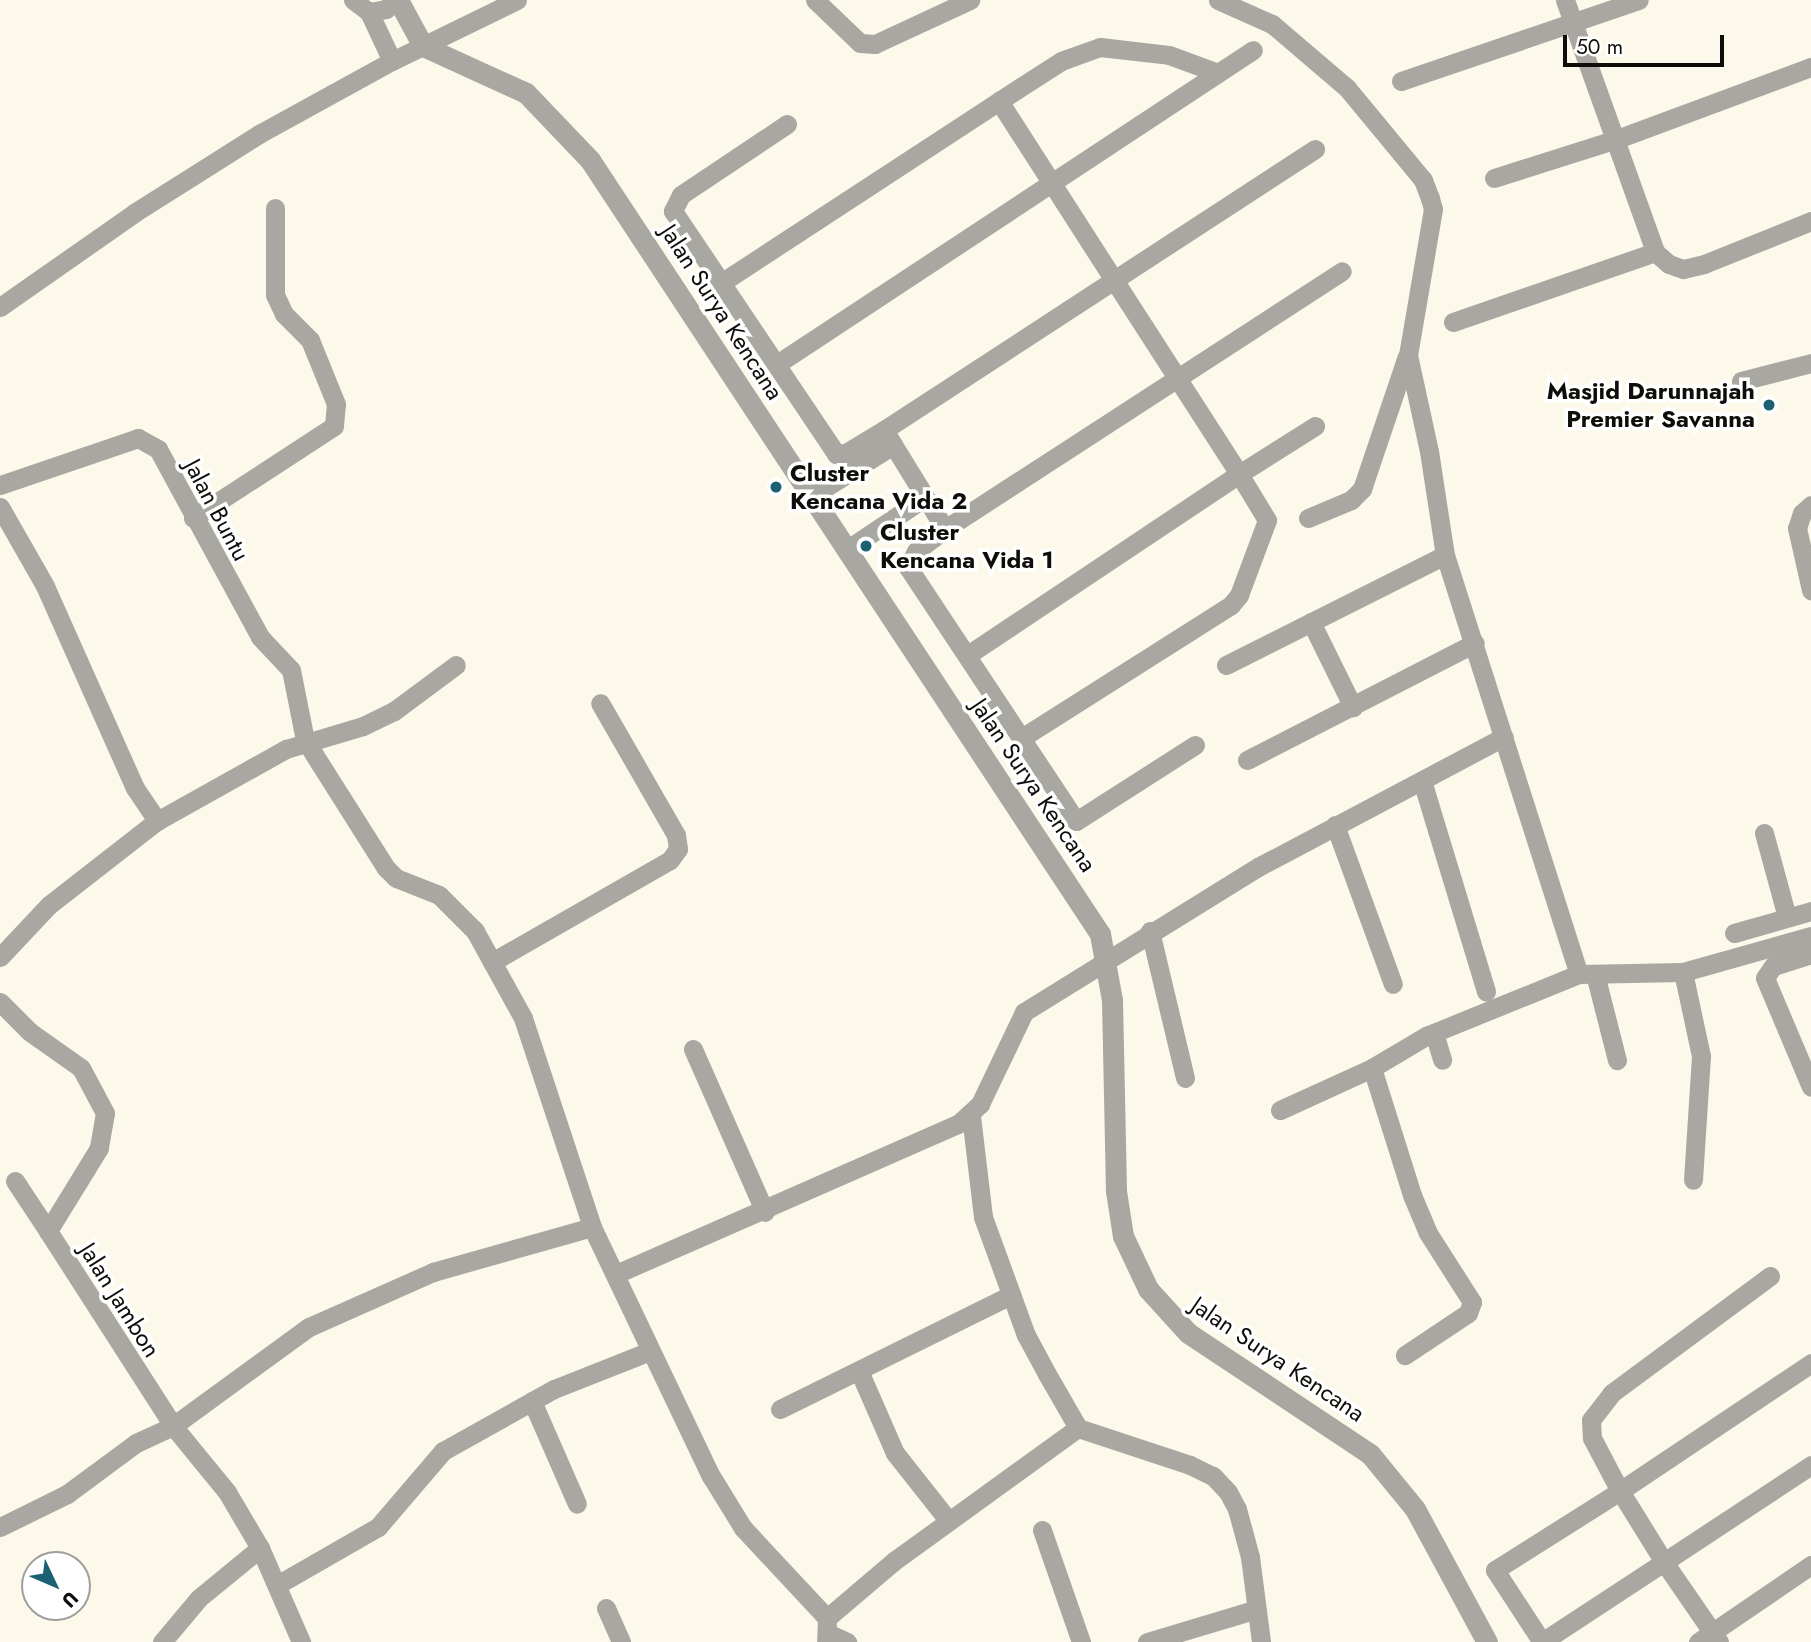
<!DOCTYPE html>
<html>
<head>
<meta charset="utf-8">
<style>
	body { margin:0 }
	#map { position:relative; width:1811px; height:1642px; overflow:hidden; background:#fcf9eb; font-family:Jost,sans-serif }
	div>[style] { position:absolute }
	.minor>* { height:19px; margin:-9.5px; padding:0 9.5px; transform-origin:9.5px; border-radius:9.5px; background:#a9a7a2 }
	.tertiary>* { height:21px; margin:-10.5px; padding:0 10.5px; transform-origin:10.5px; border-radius:10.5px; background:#a9a7a2 }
	.dots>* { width:19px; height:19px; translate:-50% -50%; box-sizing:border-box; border:4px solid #fff; border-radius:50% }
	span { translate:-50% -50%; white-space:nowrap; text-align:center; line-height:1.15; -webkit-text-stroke:7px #fff; paint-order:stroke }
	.street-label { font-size:24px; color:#0e0d09 }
	.poi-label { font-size:24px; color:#0e0d09; font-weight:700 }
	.right { translate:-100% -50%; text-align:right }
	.left { translate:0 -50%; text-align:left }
	.north { position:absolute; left:21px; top:1551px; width:70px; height:70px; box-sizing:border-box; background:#fff; border:2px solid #9f9e9d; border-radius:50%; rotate:134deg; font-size:19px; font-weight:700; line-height:28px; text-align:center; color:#0e0d09 }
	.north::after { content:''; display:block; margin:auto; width:24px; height:32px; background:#1b6172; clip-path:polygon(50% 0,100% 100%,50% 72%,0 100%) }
	.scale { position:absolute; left:1563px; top:35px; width:161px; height:32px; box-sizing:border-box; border:4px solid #0e0d09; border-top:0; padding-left:9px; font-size:21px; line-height:24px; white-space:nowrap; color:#0e0d09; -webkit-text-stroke:5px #fff; paint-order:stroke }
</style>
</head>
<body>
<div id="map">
	<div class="minor">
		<i style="left:353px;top:0;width:20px;rotate:37deg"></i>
		<i style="left:369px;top:12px;width:17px;rotate:-10deg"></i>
		<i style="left:386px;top:9px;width:13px;rotate:-45deg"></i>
		<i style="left:815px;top:0;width:62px;rotate:43.7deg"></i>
		<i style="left:860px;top:43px;width:15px;rotate:4deg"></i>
		<i style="left:875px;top:44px;width:105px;rotate:-24.9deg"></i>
		<i style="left:1218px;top:0;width:59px;rotate:24deg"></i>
		<i style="left:1272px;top:24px;width:99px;rotate:40.5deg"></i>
		<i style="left:1347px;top:88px;width:119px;rotate:50.4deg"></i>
		<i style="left:1423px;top:180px;width:19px;rotate:69deg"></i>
		<i style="left:1430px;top:198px;width:11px;rotate:75deg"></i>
		<i style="left:1433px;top:209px;width:148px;rotate:99.7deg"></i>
		<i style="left:1408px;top:355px;width:98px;rotate:77.7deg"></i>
		<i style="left:1429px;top:451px;width:105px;rotate:81.3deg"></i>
		<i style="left:1445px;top:555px;width:440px;rotate:72.3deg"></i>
		<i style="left:1565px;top:0;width:268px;rotate:70.3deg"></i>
		<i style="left:1655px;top:252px;width:18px;rotate:41deg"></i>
		<i style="left:1669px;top:264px;width:15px;rotate:20deg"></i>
		<i style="left:1683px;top:269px;width:22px;rotate:-13deg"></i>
		<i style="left:1704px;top:264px;width:115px;rotate:-21.9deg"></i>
		<i style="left:369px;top:12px;width:54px;rotate:64.9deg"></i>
		<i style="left:1401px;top:81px;width:251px;rotate:-18.8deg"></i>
		<i style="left:999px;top:101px;width:74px;rotate:-32.8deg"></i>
		<i style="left:1061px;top:61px;width:41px;rotate:-19.7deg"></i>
		<i style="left:1100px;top:47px;width:69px;rotate:6.6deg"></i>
		<i style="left:1169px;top:55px;width:52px;rotate:20.2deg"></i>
		<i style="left:787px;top:124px;width:128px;rotate:146.2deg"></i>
		<i style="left:681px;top:195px;width:18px;rotate:117deg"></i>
		<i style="left:673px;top:211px;width:293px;rotate:56.1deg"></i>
		<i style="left:836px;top:454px;width:10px;rotate:-6deg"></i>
		<i style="left:846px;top:453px;width:44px;rotate:-31.2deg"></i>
		<i style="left:884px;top:430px;width:275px;rotate:-33.1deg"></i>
		<i style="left:1114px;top:280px;width:231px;rotate:57.2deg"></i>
		<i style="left:1239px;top:474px;width:326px;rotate:146.3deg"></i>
		<i style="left:1494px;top:178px;width:129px;rotate:-17.6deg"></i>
		<i style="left:1617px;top:139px;width:207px;rotate:-20.4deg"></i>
		<i style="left:724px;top:281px;width:329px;rotate:-33.2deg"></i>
		<i style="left:999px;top:101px;width:213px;rotate:57.3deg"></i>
		<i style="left:1114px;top:280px;width:240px;rotate:-33.1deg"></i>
		<i style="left:0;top:307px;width:164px;rotate:-35deg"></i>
		<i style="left:134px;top:213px;width:148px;rotate:-32.3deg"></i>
		<i style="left:259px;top:134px;width:152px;rotate:-28.8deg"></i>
		<i style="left:392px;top:61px;width:139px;rotate:-26deg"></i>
		<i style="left:1453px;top:322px;width:214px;rotate:-19.1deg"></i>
		<i style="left:777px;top:364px;width:570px;rotate:-33.41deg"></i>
		<i style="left:1741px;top:381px;width:72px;rotate:-14.4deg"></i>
		<i style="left:884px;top:430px;width:116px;rotate:58.4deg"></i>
		<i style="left:0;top:485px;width:146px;rotate:-18.8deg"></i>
		<i style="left:138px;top:438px;width:23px;rotate:29deg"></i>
		<i style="left:158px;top:449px;width:214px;rotate:61.5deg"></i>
		<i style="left:260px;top:637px;width:45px;rotate:46.8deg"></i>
		<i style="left:291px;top:670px;width:71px;rotate:78.7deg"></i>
		<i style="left:305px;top:740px;width:151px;rotate:57.7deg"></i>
		<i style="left:386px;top:868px;width:14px;rotate:45deg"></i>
		<i style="left:396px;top:878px;width:46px;rotate:21.6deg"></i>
		<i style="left:439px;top:895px;width:51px;rotate:45deg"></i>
		<i style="left:475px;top:931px;width:99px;rotate:61.1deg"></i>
		<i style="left:523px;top:1018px;width:220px;rotate:71.7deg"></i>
		<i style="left:592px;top:1227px;width:276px;rotate:64.5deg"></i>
		<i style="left:711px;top:1476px;width:61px;rotate:58.4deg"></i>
		<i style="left:743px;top:1528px;width:123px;rotate:47deg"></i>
		<i style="left:827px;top:1618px;width:24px;rotate:92deg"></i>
		<i style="left:812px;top:496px;width:96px;rotate:-32.2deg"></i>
		<i style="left:1811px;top:505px;width:12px;rotate:138deg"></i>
		<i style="left:1802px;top:513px;width:16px;rotate:108deg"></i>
		<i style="left:1797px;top:528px;width:64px;rotate:77.3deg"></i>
		<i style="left:0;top:507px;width:91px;rotate:60.3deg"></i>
		<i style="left:45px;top:586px;width:221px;rotate:66deg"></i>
		<i style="left:135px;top:788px;width:40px;rotate:56deg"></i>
		<i style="left:193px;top:518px;width:168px;rotate:-33.1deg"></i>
		<i style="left:334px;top:426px;width:22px;rotate:-85deg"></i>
		<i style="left:336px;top:404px;width:69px;rotate:-112.1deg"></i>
		<i style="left:310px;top:340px;width:37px;rotate:-135deg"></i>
		<i style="left:284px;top:314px;width:21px;rotate:-115deg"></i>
		<i style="left:275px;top:295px;width:87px;rotate:-90deg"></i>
		<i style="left:1308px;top:518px;width:47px;rotate:-22.7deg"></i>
		<i style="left:1351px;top:500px;width:16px;rotate:-45deg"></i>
		<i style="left:1362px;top:489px;width:140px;rotate:-71.3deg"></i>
		<i style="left:848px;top:549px;width:92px;rotate:-33.9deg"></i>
		<i style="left:1311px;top:622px;width:95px;rotate:63.7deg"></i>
		<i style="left:1226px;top:665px;width:245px;rotate:-26.7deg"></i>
		<i style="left:1023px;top:737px;width:246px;rotate:-32.4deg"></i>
		<i style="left:1231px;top:605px;width:13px;rotate:-51deg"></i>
		<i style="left:1239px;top:595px;width:80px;rotate:-69.5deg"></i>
		<i style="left:1267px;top:520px;width:54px;rotate:-121.3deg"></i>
		<i style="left:1239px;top:474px;width:90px;rotate:-32.3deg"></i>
		<i style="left:1195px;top:745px;width:141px;rotate:147.4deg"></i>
		<i style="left:1076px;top:821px;width:305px;rotate:-123.5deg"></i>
		<i style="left:908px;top:567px;width:18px;rotate:-63deg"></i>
		<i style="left:916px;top:551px;width:36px;rotate:-37deg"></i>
		<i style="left:945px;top:529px;width:473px;rotate:-33deg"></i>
		<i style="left:1247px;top:760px;width:256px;rotate:-27.2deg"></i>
		<i style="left:1423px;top:784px;width:217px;rotate:73.1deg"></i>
		<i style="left:1335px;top:825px;width:169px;rotate:70deg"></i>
		<i style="left:1764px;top:833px;width:87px;rotate:74.7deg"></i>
		<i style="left:1150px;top:931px;width:151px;rotate:76.6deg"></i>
		<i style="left:1734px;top:933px;width:80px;rotate:-15.9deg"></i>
		<i style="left:1811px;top:954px;width:40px;rotate:162deg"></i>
		<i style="left:1773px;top:966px;width:14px;rotate:124deg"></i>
		<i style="left:1765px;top:978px;width:118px;rotate:67.1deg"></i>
		<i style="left:0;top:957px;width:71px;rotate:-46.7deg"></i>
		<i style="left:49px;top:905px;width:137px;rotate:-37.9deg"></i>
		<i style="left:157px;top:821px;width:148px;rotate:-29.2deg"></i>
		<i style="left:286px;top:749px;width:80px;rotate:-16.6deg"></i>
		<i style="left:363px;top:726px;width:34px;rotate:-26deg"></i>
		<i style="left:394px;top:711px;width:77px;rotate:-36.6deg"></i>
		<i style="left:492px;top:962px;width:205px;rotate:-29.8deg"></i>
		<i style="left:670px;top:860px;width:14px;rotate:-54deg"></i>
		<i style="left:678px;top:849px;width:14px;rotate:-98deg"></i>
		<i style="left:676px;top:835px;width:152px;rotate:-119.9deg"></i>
		<i style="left:1683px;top:972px;width:86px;rotate:77.9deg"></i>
		<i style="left:1701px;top:1056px;width:124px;rotate:93.7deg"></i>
		<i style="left:1595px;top:974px;width:89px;rotate:75.7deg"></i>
		<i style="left:0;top:1002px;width:42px;rotate:45deg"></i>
		<i style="left:30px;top:1032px;width:62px;rotate:35.2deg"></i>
		<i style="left:81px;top:1068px;width:51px;rotate:61.9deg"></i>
		<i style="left:105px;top:1113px;width:36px;rotate:100deg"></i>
		<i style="left:99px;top:1148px;width:97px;rotate:121.6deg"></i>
		<i style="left:48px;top:1231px;width:232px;rotate:57.3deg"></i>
		<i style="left:173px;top:1426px;width:85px;rotate:50.7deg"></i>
		<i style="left:227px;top:1492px;width:65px;rotate:59.5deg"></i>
		<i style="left:260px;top:1548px;width:103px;rotate:66.4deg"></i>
		<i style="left:1434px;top:1033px;width:28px;rotate:73deg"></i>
		<i style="left:693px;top:1049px;width:178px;rotate:66.2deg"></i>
		<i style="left:1372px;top:1068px;width:133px;rotate:72.5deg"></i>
		<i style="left:1412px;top:1195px;width:41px;rotate:67.2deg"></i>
		<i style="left:1428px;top:1233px;width:82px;rotate:57.5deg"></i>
		<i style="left:1472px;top:1302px;width:12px;rotate:110deg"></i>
		<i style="left:1468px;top:1313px;width:76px;rotate:146.3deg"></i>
		<i style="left:1280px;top:1110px;width:101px;rotate:-24.5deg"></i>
		<i style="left:1372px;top:1068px;width:63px;rotate:-30.7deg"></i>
		<i style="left:1426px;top:1036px;width:165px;rotate:-22.1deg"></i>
		<i style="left:1579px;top:974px;width:104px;rotate:-1.1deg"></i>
		<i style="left:1683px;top:972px;width:133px;rotate:-15.7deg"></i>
		<i style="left:971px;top:1116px;width:102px;rotate:83.2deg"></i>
		<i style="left:983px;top:1217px;width:126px;rotate:70deg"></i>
		<i style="left:1026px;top:1335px;width:44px;rotate:61.7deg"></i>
		<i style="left:1047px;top:1374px;width:62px;rotate:60.1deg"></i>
		<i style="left:1078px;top:1428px;width:118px;rotate:18.3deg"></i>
		<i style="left:1190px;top:1465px;width:25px;rotate:26deg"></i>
		<i style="left:1213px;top:1476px;width:22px;rotate:47deg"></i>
		<i style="left:1228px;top:1492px;width:19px;rotate:62deg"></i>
		<i style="left:1237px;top:1509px;width:50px;rotate:74.8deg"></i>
		<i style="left:1250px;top:1557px;width:86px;rotate:82.6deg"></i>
		<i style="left:15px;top:1181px;width:60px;rotate:56.6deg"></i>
		<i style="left:616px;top:1274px;width:373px;rotate:-23.7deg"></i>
		<i style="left:958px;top:1124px;width:30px;rotate:-42deg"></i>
		<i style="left:980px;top:1104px;width:102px;rotate:-64.4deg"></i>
		<i style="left:1024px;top:1012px;width:275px;rotate:-31.8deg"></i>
		<i style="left:1258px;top:867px;width:278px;rotate:-27.9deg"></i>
		<i style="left:1770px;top:1276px;width:197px;rotate:143.5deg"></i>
		<i style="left:1612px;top:1393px;width:34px;rotate:128deg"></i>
		<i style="left:1591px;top:1420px;width:18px;rotate:87deg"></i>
		<i style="left:1592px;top:1438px;width:60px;rotate:62.2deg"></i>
		<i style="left:1620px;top:1491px;width:230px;rotate:-33.8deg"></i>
		<i style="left:860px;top:1373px;width:87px;rotate:66.4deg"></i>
		<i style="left:895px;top:1453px;width:85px;rotate:51.7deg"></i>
		<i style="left:532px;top:1401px;width:112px;rotate:66.4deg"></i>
		<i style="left:780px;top:1409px;width:258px;rotate:-26.3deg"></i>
		<i style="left:0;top:1527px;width:75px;rotate:-26.2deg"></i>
		<i style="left:67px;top:1494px;width:86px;rotate:-36.5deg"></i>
		<i style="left:136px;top:1443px;width:41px;rotate:-24.7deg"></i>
		<i style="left:173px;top:1426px;width:168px;rotate:-36.1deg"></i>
		<i style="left:309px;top:1327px;width:136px;rotate:-23.9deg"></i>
		<i style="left:433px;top:1272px;width:165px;rotate:-15.8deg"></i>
		<i style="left:1042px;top:1530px;width:119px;rotate:70.8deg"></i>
		<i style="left:277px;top:1585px;width:116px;rotate:-29.9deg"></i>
		<i style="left:378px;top:1527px;width:100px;rotate:-49.5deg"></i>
		<i style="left:443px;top:1451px;width:127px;rotate:-29.2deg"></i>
		<i style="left:554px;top:1389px;width:103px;rotate:-21.6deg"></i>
		<i style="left:606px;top:1608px;width:37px;rotate:66deg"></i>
		<i style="left:827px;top:1618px;width:88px;rotate:-40.4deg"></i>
		<i style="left:894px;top:1561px;width:227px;rotate:-35.9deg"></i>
		<i style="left:830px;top:1634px;width:19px;rotate:25deg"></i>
		<i style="left:162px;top:1642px;width:57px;rotate:-49.9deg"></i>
		<i style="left:199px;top:1598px;width:79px;rotate:-39.3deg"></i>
		<i style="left:1147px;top:1642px;width:112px;rotate:-16.7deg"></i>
		<i style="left:1698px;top:1642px;width:137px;rotate:-34.3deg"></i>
		<i style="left:1719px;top:1642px;width:97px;rotate:-124.5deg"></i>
		<i style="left:1664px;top:1562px;width:84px;rotate:-121.8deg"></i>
		<i style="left:1620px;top:1491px;width:148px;rotate:147.7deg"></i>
		<i style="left:1495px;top:1570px;width:86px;rotate:56.9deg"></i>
		<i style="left:1542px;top:1642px;width:146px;rotate:-33.3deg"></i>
		<i style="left:1664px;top:1562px;width:176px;rotate:-33.4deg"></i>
	</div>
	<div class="tertiary">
		<i style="left:398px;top:0;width:52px;rotate:61.5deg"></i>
		<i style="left:423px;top:46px;width:113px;rotate:24.5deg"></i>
		<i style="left:526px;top:93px;width:93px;rotate:46.3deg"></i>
		<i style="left:590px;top:160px;width:927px;rotate:56.62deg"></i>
		<i style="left:1100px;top:934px;width:67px;rotate:79.7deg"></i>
		<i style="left:1112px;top:1000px;width:191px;rotate:88.8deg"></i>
		<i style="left:1116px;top:1191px;width:46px;rotate:81.2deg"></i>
		<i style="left:1123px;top:1236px;width:59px;rotate:64.7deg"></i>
		<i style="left:1148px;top:1289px;width:59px;rotate:47.7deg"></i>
		<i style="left:1188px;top:1333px;width:219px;rotate:33.6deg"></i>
		<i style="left:1370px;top:1454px;width:71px;rotate:50.7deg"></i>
		<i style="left:1415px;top:1509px;width:151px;rotate:61.6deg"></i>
	</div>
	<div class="dots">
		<i style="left:1769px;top:405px;background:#1b6172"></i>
		<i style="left:776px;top:487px;background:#1b6172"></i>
		<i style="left:866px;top:546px;background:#1b6172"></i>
	</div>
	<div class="street-label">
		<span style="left:722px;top:312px;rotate:57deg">Jalan Surya Kencana</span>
		<span style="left:217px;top:510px;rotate:62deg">Jalan Buntu</span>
		<span style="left:1034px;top:785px;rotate:56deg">Jalan Surya Kencana</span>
		<span style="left:120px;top:1300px;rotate:58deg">Jalan Jambon</span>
		<span style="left:1278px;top:1359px;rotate:34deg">Jalan Surya Kencana</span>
	</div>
	<div class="poi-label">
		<span class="right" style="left:1755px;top:405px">Masjid Darunnajah<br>Premier Savanna</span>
		<span class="left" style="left:790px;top:487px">Cluster<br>Kencana Vida 2</span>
		<span class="left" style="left:880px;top:546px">Cluster<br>Kencana Vida 1</span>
	</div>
	<div class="north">U</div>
	<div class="scale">50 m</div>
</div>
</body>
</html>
